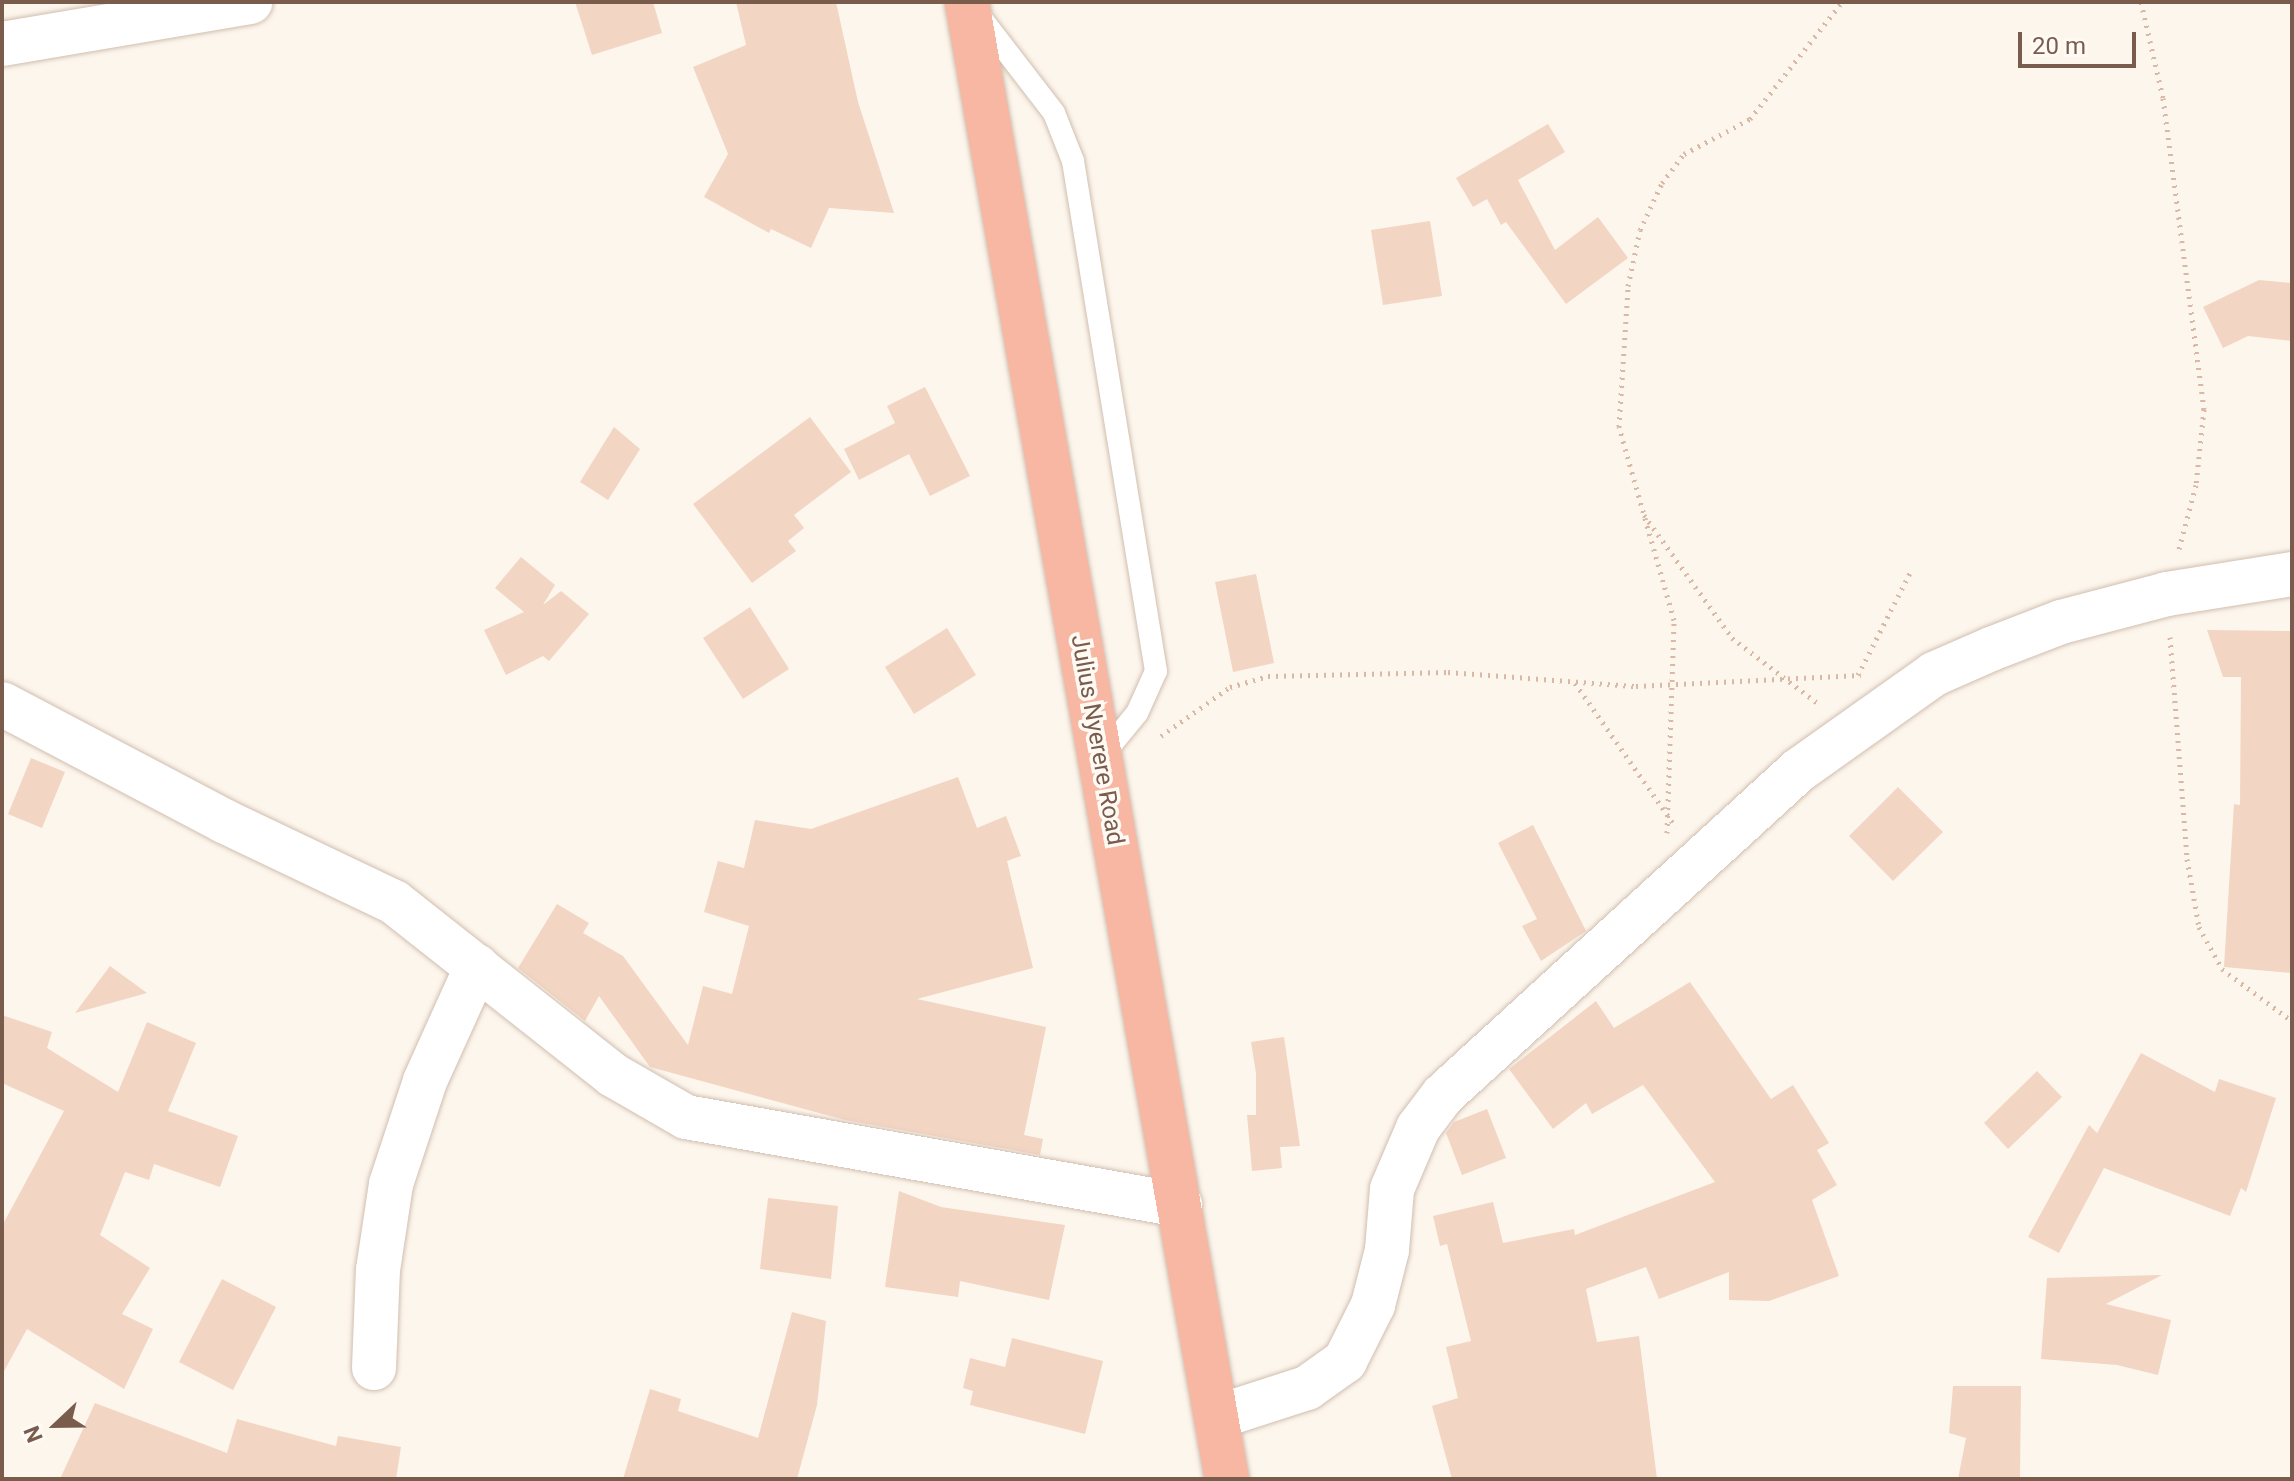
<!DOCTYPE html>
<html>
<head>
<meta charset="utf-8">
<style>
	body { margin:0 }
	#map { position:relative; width:2294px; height:1481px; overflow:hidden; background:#fdf6ec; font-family:Roboto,sans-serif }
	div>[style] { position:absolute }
	.building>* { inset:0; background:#f3d5c3 }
	.path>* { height:5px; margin-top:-2.5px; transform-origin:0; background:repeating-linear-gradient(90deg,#d9b8a5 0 2px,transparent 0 8px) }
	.roads { filter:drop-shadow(0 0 2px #d1beb0) drop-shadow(0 0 2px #d1beb0) }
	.lane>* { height:22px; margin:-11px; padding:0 11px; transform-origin:11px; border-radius:11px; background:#fff }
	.street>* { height:44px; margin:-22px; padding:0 22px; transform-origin:22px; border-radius:22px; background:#fff }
	.highway>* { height:44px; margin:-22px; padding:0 22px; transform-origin:22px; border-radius:22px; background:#f7b7a3 }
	span { translate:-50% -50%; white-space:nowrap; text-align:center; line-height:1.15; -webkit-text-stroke:7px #fffaf3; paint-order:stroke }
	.street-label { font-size:24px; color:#7a5c4d }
	.frame { position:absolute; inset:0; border:4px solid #7a5c4d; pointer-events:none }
	.north { position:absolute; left:16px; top:1385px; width:80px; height:80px; -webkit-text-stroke:6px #fffaf3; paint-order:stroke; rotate:248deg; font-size:22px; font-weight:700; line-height:32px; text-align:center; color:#7a5c4d }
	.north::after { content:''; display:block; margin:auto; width:28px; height:36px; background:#7a5c4d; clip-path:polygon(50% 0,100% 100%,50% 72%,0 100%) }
	.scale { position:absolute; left:2018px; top:32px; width:118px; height:36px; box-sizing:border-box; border:4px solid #7a5c4d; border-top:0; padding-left:10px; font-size:24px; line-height:28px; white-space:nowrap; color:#7a5c4d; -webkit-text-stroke:6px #fffaf3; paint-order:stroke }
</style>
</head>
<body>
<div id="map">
	<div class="building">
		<i style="clip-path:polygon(575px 2px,653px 2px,662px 33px,592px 55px)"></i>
		<i style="clip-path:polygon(736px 2px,836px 2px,858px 102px,894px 213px,829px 208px,811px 248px,771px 229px,769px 233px,704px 197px,728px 154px,693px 67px,746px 45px)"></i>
		<i style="clip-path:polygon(1548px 124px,1565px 152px,1518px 180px,1555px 250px,1598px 217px,1628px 258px,1566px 304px,1506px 222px,1501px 225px,1487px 199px,1473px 207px,1456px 178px)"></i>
		<i style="clip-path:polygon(1430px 221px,1442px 296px,1383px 305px,1371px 230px)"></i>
		<i style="clip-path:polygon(2259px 280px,2292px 283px,2292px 341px,2248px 336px,2223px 348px,2203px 307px)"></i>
		<i style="clip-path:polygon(925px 387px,970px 476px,930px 496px,909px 454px,859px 480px,844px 449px,895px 423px,887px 406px)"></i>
		<i style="clip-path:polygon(810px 417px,851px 472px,794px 515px,804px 528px,788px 541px,796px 551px,752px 583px,693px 504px)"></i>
		<i style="clip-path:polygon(614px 427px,640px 449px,608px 500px,580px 482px)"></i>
		<i style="clip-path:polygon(521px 557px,555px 585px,543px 605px,561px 591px,589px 614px,549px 661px,543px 656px,506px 675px,484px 630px,524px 612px,495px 588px)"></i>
		<i style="clip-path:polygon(1256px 574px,1274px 663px,1233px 672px,1215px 582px)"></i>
		<i style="clip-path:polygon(750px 607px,789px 669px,743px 699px,703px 638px)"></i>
		<i style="clip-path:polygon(947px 628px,976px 675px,914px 714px,885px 667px)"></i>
		<i style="clip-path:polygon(2207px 630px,2292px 631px,2292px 973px,2224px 967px,2234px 804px,2240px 805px,2241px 677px,2223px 677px)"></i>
		<i style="clip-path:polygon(31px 758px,65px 772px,42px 828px,8px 814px)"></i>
		<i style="clip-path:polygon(958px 777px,977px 828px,1006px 816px,1021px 856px,1007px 861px,1033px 968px,917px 999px,1046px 1027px,1024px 1135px,1043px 1139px,1040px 1155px,845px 1120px,650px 1067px,599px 996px,585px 1021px,518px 968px,557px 904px,589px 923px,583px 933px,623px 956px,688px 1045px,703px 986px,732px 994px,749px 926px,704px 912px,718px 861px,744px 868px,755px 820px,811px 829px)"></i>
		<i style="clip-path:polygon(1898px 787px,1943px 832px,1893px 881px,1849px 836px)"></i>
		<i style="clip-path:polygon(1533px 825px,1586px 931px,1541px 961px,1522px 926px,1537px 919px,1498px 843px)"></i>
		<i style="clip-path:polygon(110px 966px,147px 993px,75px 1013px)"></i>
		<i style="clip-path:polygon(1690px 982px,1771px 1099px,1793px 1085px,1829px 1143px,1817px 1150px,1837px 1185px,1812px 1200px,1839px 1276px,1769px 1301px,1729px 1300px,1729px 1272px,1659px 1299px,1646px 1267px,1586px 1289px,1597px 1342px,1639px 1336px,1657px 1479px,1452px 1479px,1432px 1406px,1458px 1398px,1446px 1347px,1471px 1341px,1447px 1244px,1440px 1246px,1433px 1216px,1493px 1202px,1503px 1243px,1574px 1229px,1575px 1235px,1715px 1182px,1643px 1085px,1592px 1114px,1586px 1103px,1553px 1129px,1509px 1069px,1596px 1001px,1614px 1028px)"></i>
		<i style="clip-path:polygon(2px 1015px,52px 1032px,47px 1048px,118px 1092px,147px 1022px,196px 1043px,168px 1111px,238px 1136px,220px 1187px,154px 1164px,149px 1180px,125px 1172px,100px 1235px,150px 1268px,122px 1314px,153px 1329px,124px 1389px,27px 1329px,2px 1375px,2px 1226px,64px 1111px,2px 1083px)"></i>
		<i style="clip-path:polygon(1284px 1037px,1300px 1146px,1280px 1147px,1282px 1168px,1252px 1171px,1247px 1115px,1256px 1115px,1256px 1073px,1251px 1042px)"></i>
		<i style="clip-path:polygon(2141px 1053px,2215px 1092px,2219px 1079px,2276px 1098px,2246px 1192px,2241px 1188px,2230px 1216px,2104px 1168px,2059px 1253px,2028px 1237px,2089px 1125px,2097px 1133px)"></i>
		<i style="clip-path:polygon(2037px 1071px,2062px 1097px,2008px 1149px,1984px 1123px)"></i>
		<i style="clip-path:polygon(1487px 1109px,1506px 1158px,1462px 1175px,1446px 1133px,1454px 1122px)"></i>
		<i style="clip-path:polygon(899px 1191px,941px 1207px,1065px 1225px,1049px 1300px,960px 1281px,958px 1297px,885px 1287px)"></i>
		<i style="clip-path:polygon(768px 1198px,838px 1206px,831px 1279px,760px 1269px)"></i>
		<i style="clip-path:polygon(2162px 1275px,2106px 1304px,2171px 1320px,2158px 1375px,2117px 1365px,2041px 1359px,2047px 1278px)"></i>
		<i style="clip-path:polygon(222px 1279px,276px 1307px,233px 1390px,179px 1362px)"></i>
		<i style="clip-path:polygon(792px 1312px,826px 1321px,817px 1405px,797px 1479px,623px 1479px,650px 1389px,681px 1399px,678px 1411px,758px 1438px)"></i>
		<i style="clip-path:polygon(1012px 1338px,1103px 1361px,1085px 1434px,970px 1405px,973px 1391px,963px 1388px,970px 1358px,1005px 1367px)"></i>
		<i style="clip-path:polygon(1953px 1386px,2021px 1386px,2020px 1479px,1958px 1479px,1966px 1438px,1949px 1433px)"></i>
		<i style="clip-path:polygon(95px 1403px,227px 1453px,237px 1419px,336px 1446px,338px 1436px,401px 1447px,396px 1479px,60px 1479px)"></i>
	</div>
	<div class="path">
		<i style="left:2141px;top:2px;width:98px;rotate:77.1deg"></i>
		<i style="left:2163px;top:98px;width:314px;rotate:82.5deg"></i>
		<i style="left:2204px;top:409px;width:76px;rotate:96deg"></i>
		<i style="left:2196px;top:485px;width:66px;rotate:104.9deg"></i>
		<i style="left:1644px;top:515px;width:151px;rotate:54.4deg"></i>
		<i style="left:1732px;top:638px;width:111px;rotate:37.3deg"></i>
		<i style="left:2170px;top:637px;width:223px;rotate:85.6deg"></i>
		<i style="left:2187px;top:859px;width:69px;rotate:80deg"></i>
		<i style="left:2199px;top:927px;width:48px;rotate:61.3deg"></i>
		<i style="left:2222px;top:969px;width:87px;rotate:36.6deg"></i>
		<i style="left:1858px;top:675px;width:119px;rotate:-63deg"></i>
		<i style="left:1575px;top:683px;width:176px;rotate:55deg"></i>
		<i style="left:1161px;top:736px;width:85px;rotate:-35.4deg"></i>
		<i style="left:1230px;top:687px;width:40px;rotate:-16deg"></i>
		<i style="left:1268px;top:676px;width:180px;rotate:-1.3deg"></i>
		<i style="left:1448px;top:672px;width:189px;rotate:4.3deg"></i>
		<i style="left:1636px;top:686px;width:225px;rotate:-2.8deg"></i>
		<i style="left:1667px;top:833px;width:213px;rotate:-88.1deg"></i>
		<i style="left:1674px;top:620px;width:201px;rotate:-105.9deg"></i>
		<i style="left:1619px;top:427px;width:141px;rotate:-86.3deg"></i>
		<i style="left:1628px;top:286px;width:57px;rotate:-77.9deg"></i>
		<i style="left:1640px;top:230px;width:52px;rotate:-64.9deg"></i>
		<i style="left:1662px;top:183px;width:36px;rotate:-53deg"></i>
		<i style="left:1684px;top:154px;width:75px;rotate:-27.9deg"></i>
		<i style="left:1750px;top:119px;width:149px;rotate:-51.8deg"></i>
	</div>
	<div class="roads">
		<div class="lane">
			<i style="left:977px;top:13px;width:126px;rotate:52.4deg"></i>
			<i style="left:1054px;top:113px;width:52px;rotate:68.4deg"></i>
			<i style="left:1073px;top:161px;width:517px;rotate:80.76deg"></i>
			<i style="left:1156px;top:671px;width:46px;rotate:114.3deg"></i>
			<i style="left:1137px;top:713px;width:57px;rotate:129.3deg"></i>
		</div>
		<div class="street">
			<i style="left:2px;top:44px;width:252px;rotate:-9.6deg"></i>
			<i style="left:2px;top:704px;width:251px;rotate:27.8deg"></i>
			<i style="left:224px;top:821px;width:188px;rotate:25.5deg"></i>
			<i style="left:394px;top:902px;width:279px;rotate:38.3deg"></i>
			<i style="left:613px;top:1075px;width:84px;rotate:29.9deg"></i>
			<i style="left:686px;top:1117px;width:502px;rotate:10.1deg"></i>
			<i style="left:374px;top:1368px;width:98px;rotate:-87.7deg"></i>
			<i style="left:378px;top:1270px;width:87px;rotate:-81.4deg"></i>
			<i style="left:391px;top:1184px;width:108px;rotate:-71.7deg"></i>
			<i style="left:425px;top:1081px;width:126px;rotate:-65.7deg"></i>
			<i style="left:1217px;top:1417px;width:95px;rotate:-17.9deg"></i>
			<i style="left:1307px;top:1388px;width:47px;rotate:-35.4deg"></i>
			<i style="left:1345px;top:1361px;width:63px;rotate:-63.4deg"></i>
			<i style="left:1373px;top:1305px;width:57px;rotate:-75.7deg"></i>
			<i style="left:1387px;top:1250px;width:61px;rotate:-85.3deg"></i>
			<i style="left:1392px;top:1189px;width:66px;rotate:-66.9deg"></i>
			<i style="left:1418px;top:1128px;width:41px;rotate:-52.9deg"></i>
			<i style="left:1443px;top:1095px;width:482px;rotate:-42.4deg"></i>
			<i style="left:1799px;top:770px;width:166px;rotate:-35.4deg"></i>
			<i style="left:1934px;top:674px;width:62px;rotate:-23.7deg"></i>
			<i style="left:1991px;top:649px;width:75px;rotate:-21.1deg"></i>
			<i style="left:2061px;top:622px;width:110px;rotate:-14.8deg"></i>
			<i style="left:2167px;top:594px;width:127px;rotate:-9.1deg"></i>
		</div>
		<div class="highway">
			<i style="left:967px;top:2px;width:1500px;rotate:80.02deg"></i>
		</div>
	</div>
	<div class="street-label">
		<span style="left:1097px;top:740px;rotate:80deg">Julius Nyerere Road</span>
	</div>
	<div class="frame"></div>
	<div class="north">N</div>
	<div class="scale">20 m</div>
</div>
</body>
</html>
